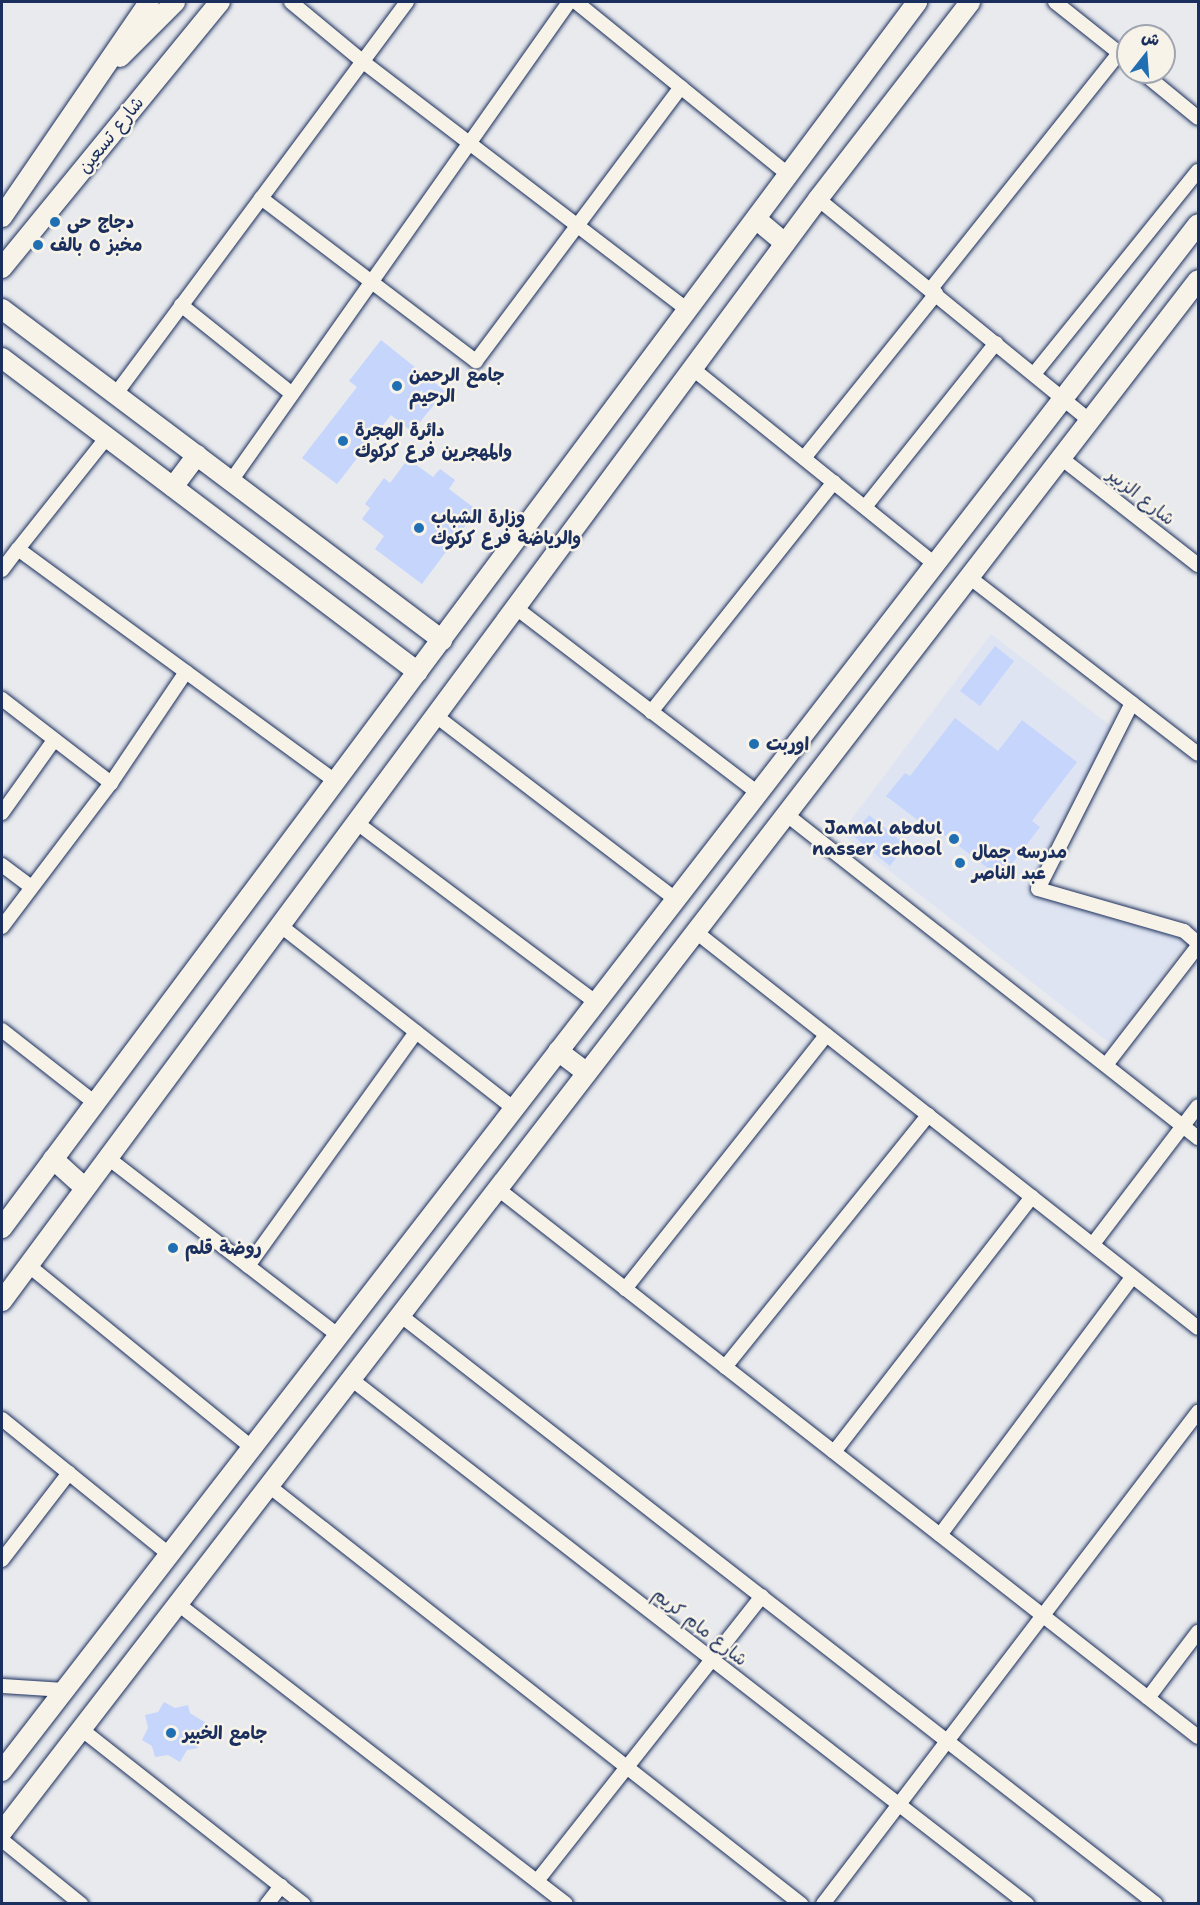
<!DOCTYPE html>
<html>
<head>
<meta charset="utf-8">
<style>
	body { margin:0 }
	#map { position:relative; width:1200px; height:1905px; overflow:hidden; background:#e8eaee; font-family:"Shantell Sans","Playpen Sans Arabic",sans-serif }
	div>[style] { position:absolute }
	.built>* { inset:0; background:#dee4f2 }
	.building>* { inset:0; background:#c5d5fb }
	.roads { filter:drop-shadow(0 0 2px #1b2f5e) drop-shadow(0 0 2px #1b2f5e) }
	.street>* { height:14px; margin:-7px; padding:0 7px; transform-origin:7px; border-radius:7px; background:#f7f3e8 }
	.secondary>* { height:20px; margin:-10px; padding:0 10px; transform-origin:10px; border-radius:10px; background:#f7f3e8 }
	.dots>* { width:16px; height:16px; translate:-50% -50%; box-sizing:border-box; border:3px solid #f7f3e8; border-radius:50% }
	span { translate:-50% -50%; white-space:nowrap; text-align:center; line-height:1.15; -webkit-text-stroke:5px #f7f3e8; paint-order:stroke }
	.street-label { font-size:18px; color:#1b2f5e }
	.poi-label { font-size:18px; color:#1b2f5e; font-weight:700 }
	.left { translate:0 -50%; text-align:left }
	.right { translate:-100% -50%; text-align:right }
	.frame { position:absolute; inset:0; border:3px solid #1b2f5e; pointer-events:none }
	.north { position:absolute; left:1116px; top:24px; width:60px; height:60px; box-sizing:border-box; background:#f7f3e8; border:2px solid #9fa5b1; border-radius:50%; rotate:17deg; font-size:16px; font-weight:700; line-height:24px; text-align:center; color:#1b2f5e }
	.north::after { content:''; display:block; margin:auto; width:21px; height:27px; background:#1f6fb2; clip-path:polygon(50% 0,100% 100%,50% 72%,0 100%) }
</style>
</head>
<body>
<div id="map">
	<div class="built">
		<i style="clip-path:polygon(991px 634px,1112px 727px,1026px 892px,1187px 940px,1111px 1044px,841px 833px)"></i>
	</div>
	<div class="building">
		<i style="clip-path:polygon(381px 340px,445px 391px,412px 432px,391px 415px,337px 484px,302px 458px,357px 387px,349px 381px)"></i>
		<i style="clip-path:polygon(408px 459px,433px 477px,440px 469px,455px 480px,449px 489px,477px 510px,422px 584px,375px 549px,384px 536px,362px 519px,370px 508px,365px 504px,384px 478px,390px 483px)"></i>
		<i style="clip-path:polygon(995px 646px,1014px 661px,980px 706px,960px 691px)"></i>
		<i style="clip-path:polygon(955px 718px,998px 751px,1022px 720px,1077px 762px,1032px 821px,1040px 827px,1001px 878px,943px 834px,940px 837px,886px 796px,905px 773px,910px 776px)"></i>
		<i style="clip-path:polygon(869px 815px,906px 845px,890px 866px,852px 835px)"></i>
		<i style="clip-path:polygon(164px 1702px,175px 1708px,188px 1705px,190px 1713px,206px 1723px,196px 1740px,198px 1748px,187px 1750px,180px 1762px,168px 1755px,155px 1757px,152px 1746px,142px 1740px,148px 1728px,145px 1715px,158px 1712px)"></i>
	</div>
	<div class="roads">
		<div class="street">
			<i style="left:291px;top:2px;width:92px;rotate:39.7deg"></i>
			<i style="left:362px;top:61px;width:410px;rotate:37.4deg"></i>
			<i style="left:576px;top:2px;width:274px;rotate:39.1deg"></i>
			<i style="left:1055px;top:2px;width:93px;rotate:38.5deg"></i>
			<i style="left:1142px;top:72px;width:72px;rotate:39.4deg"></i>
			<i style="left:261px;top:198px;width:270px;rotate:37.2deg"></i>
			<i style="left:476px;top:361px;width:342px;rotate:-53.2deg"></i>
			<i style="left:818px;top:199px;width:351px;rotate:39.2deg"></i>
			<i style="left:930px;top:290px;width:303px;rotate:-51.4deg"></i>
			<i style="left:181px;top:305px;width:142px;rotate:38.7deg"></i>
			<i style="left:693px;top:369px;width:311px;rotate:38.9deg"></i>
			<i style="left:1034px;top:374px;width:261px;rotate:-51.1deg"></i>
			<i style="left:115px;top:395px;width:490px;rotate:-53.4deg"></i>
			<i style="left:804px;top:458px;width:211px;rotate:-51.2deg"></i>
			<i style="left:1061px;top:458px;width:174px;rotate:38deg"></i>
			<i style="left:231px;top:481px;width:586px;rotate:-54.79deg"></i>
			<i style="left:865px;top:507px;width:210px;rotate:-51.4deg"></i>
			<i style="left:18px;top:549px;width:143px;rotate:-51.5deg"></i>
			<i style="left:2px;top:570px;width:26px;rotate:-53deg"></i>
			<i style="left:18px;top:549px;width:394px;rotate:36.2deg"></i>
			<i style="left:969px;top:577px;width:289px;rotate:37.7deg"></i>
			<i style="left:516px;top:608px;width:305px;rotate:37.4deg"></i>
			<i style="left:2px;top:699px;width:138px;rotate:37.6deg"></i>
			<i style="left:1132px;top:703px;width:208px;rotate:116.8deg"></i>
			<i style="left:1038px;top:889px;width:152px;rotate:16deg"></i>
			<i style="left:1184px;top:931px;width:18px;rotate:41deg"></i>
			<i style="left:651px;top:712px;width:294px;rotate:-51.5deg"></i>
			<i style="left:436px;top:716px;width:301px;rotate:37.4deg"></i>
			<i style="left:2px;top:813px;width:90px;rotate:-54.5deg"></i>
			<i style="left:787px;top:815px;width:523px;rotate:38.16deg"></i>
			<i style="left:357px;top:823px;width:298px;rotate:36.9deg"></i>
			<i style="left:2px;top:865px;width:36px;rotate:37deg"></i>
			<i style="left:281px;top:926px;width:295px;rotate:38.1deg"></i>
			<i style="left:2px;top:927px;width:181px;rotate:-52.9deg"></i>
			<i style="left:111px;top:783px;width:134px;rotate:-56deg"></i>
			<i style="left:696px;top:932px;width:639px;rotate:38.27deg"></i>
			<i style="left:2px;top:1030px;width:118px;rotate:38.1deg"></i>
			<i style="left:1106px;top:1065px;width:150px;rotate:-52.3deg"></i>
			<i style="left:108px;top:1158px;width:290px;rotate:37.6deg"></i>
			<i style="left:498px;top:1189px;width:889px;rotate:38.06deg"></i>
			<i style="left:1093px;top:1244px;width:173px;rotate:-52.7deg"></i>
			<i style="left:28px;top:1265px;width:288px;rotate:39.2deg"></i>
			<i style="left:248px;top:1266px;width:288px;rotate:-54.3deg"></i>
			<i style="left:625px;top:1289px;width:324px;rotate:-51.6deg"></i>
			<i style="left:400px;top:1315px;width:958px;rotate:37.92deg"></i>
			<i style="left:725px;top:1367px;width:324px;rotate:-51.1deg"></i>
			<i style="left:351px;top:1379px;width:856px;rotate:37.83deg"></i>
			<i style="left:2px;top:1419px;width:215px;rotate:39deg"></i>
			<i style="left:834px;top:1452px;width:323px;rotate:-52.2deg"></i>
			<i style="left:269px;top:1486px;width:677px;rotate:38.16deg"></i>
			<i style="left:940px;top:1535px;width:322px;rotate:-53.3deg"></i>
			<i style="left:2px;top:1560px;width:110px;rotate:-52.4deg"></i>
			<i style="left:178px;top:1604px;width:490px;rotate:37.7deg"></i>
			<i style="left:2px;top:1686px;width:63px;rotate:3.6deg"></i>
			<i style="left:1148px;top:1698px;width:83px;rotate:-52.9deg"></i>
			<i style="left:81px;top:1729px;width:283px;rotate:38.2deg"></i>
			<i style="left:2px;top:1840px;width:102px;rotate:39deg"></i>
			<i style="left:537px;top:1881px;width:363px;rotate:-51.7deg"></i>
			<i style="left:267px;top:1904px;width:23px;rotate:-52deg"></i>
			<i style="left:823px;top:1904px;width:619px;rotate:-52.69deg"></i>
		</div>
		<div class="secondary">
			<i style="left:120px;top:57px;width:78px;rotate:-45deg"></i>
			<i style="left:2px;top:217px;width:260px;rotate:-55.6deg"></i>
			<i style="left:756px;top:219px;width:38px;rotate:40deg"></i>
			<i style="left:2px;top:268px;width:344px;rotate:-50.7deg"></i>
			<i style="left:2px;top:309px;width:551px;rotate:36.95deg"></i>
			<i style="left:2px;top:358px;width:521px;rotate:37.05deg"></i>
			<i style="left:173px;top:487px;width:40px;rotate:-53deg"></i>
			<i style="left:558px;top:1051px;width:36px;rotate:37deg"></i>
			<i style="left:53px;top:1159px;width:43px;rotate:42.2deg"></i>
			<i style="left:2px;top:1228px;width:1530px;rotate:-53.26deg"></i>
			<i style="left:2px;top:1301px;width:1371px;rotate:-53.48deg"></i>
			<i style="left:818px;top:199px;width:249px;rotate:-52.3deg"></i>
			<i style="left:2px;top:1771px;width:1955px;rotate:-52.29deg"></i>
			<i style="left:2px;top:1832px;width:1959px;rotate:-52.38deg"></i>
		</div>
	</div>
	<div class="dots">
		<i style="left:55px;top:222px;background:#1f6fb2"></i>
		<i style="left:38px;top:245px;background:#1f6fb2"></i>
		<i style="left:397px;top:386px;background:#1f6fb2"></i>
		<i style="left:343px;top:441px;background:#1f6fb2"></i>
		<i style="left:419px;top:528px;background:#1f6fb2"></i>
		<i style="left:754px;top:744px;background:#1f6fb2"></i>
		<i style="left:954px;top:839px;background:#1f6fb2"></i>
		<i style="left:960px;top:863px;background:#1f6fb2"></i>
		<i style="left:173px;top:1248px;background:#1f6fb2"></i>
		<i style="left:171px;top:1733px;background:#1f6fb2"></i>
	</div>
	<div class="street-label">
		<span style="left:111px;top:135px;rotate:-51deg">شارع تسعين</span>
		<span style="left:1141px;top:497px;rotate:38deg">شارع الزبير</span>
		<span style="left:700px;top:1627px;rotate:38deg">شارع مام كريم</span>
	</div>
	<div class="poi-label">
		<span class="left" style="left:67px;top:222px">دجاج حي</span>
		<span class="left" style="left:50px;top:245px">مخبز ٥ بالف</span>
		<span class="left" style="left:409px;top:386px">جامع الرحمن<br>الرحيم</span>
		<span class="left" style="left:355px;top:441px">دائرة الهجرة<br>والمهجرين فرع كركوك</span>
		<span class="left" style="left:431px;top:528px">وزارة الشباب<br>والرياضة فرع كركوك</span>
		<span class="left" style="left:766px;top:744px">اوربت</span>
		<span class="right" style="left:942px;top:839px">Jamal abdul<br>nasser school</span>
		<span class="left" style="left:972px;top:863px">مدرسه جمال<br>عبد الناصر</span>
		<span class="left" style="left:185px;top:1248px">روضة قلم</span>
		<span class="left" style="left:183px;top:1733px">جامع الخبير</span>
	</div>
	<div class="frame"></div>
	<div class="north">ش</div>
</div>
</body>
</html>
